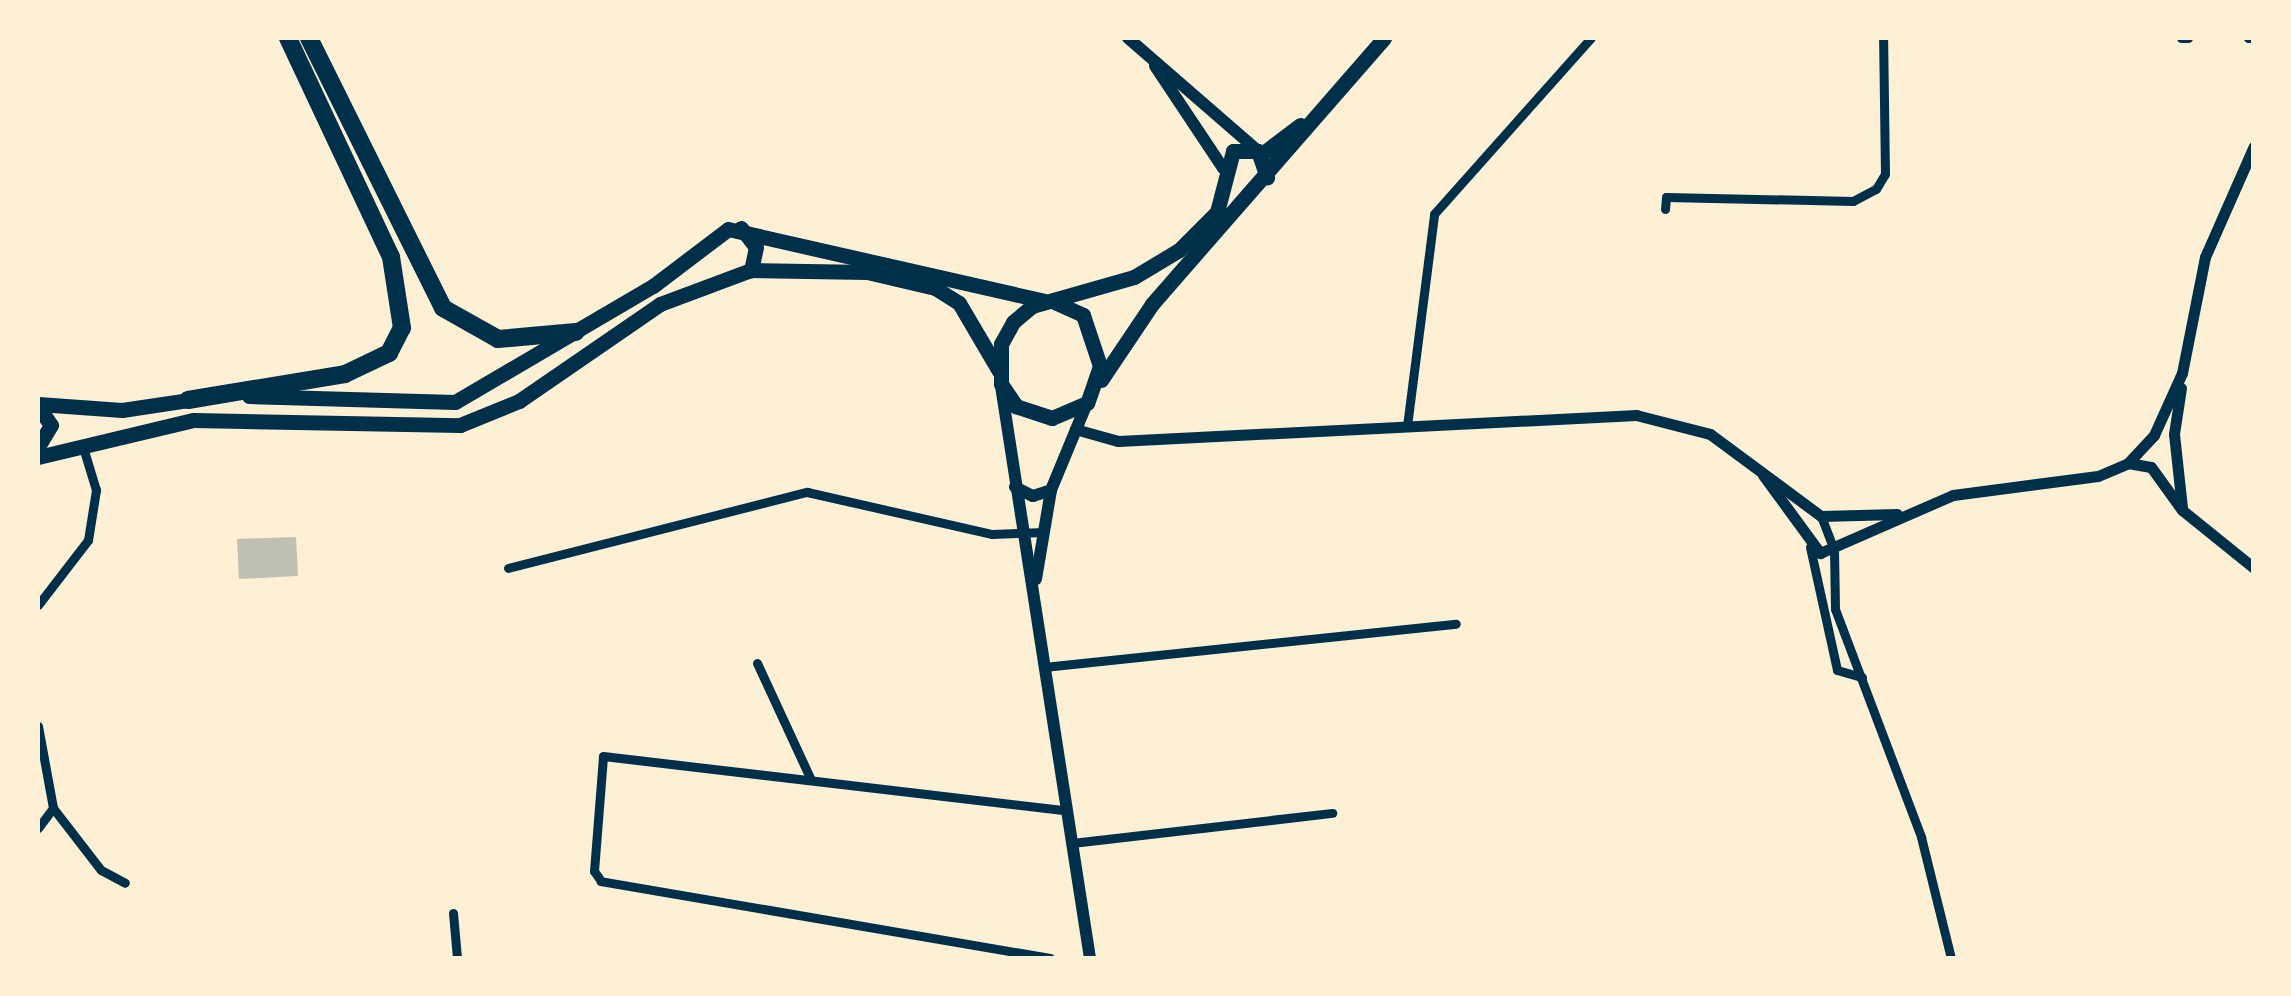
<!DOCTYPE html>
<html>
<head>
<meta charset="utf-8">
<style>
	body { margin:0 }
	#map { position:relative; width:2291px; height:996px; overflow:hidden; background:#fdf0d5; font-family:Barlow,sans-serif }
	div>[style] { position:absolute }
	.building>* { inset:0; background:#bec0b2 }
	.minor>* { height:9px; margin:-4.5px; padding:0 4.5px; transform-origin:4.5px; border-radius:4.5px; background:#003049 }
	.tertiary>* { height:11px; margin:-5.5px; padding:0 5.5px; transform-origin:5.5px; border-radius:5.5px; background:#003049 }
	.secondary>* { height:12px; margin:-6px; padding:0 6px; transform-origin:6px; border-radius:6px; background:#003049 }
	.primary>* { height:15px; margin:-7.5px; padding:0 7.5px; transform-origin:7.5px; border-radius:7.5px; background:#003049 }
	.motorway>* { height:18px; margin:-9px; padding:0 9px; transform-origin:9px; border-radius:9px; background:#003049 }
	span { translate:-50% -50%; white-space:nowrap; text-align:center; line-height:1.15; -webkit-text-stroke:8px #fdf0d5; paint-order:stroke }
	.frame { position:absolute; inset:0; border:40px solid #fdf0d5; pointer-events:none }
</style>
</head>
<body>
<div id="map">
	<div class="building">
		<i style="clip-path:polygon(296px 537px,298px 576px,239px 579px,237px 539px)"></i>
	</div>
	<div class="minor">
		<i style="left:2181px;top:38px;width:7px"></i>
		<i style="left:2248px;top:38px;width:6px"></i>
		<i style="left:1665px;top:209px;width:12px;rotate:-85deg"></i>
		<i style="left:1666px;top:197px;width:187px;rotate:1.2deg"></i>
		<i style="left:1853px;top:201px;width:26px;rotate:-28deg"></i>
		<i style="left:1876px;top:189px;width:17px;rotate:-59deg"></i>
		<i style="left:1885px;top:174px;width:136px;rotate:-90.8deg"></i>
		<i style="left:1407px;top:426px;width:214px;rotate:-82.7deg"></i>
		<i style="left:1434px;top:214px;width:236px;rotate:-48.3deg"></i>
		<i style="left:1821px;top:516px;width:36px;rotate:69deg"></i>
		<i style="left:1834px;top:550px;width:59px;rotate:89deg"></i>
		<i style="left:1835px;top:609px;width:244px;rotate:69.3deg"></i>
		<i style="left:1921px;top:837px;width:125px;rotate:76.1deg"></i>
		<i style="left:1810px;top:547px;width:126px;rotate:77.6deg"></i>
		<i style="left:1837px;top:670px;width:26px;rotate:16deg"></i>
		<i style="left:508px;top:568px;width:309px;rotate:-14.3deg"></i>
		<i style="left:807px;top:492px;width:190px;rotate:12.8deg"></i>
		<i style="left:992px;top:534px;width:52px;rotate:-2.2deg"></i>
		<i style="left:38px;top:605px;width:82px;rotate:-52.4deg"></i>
		<i style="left:88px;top:540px;width:51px;rotate:-80.9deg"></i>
		<i style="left:96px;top:490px;width:48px;rotate:-106.9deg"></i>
		<i style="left:757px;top:663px;width:129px;rotate:65.2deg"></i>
		<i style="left:1044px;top:667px;width:414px;rotate:-6deg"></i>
		<i style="left:38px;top:726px;width:83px;rotate:79.6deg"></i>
		<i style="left:53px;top:808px;width:78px;rotate:52.3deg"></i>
		<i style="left:101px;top:870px;width:27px;rotate:28deg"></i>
		<i style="left:38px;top:828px;width:25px;rotate:-53deg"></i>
		<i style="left:1072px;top:843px;width:262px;rotate:-6.6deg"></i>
		<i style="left:453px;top:913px;width:45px;rotate:84.9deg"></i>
		<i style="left:1050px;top:958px;width:456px;rotate:-170.3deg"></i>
		<i style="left:601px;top:881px;width:12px;rotate:-125deg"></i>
		<i style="left:594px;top:871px;width:115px;rotate:-85.5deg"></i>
		<i style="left:603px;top:756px;width:465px;rotate:6.7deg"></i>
	</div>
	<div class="tertiary">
		<i style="left:2181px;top:388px;width:47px;rotate:98.7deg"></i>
		<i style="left:2174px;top:434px;width:74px;rotate:83.8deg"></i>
		<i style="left:1075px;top:429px;width:45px;rotate:15.6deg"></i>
		<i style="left:1118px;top:441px;width:519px;rotate:-2.87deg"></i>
		<i style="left:1636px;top:415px;width:76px;rotate:14.4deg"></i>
		<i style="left:1710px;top:434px;width:138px;rotate:36.5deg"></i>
		<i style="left:1821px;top:516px;width:76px;rotate:-1.5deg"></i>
		<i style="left:2128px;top:463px;width:23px;rotate:10deg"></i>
		<i style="left:2151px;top:467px;width:53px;rotate:54.2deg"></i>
		<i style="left:2182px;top:510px;width:92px;rotate:38.9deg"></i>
		<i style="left:1763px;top:475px;width:97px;rotate:53.8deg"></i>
		<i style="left:1820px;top:553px;width:145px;rotate:-23.6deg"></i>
		<i style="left:1953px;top:495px;width:146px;rotate:-7.5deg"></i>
		<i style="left:2098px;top:476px;width:33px;rotate:-23deg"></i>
		<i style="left:2128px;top:463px;width:38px;rotate:-47deg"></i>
		<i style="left:2154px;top:435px;width:68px;rotate:-65.7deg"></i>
		<i style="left:2182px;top:373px;width:118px;rotate:-78.8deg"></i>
		<i style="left:2205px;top:257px;width:121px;rotate:-66.2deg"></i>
	</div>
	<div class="secondary">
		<i style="left:1128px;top:38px;width:172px;rotate:41deg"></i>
		<i style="left:1155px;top:66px;width:123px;rotate:56.3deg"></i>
		<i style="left:1001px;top:386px;width:579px;rotate:81.16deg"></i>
		<i style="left:1015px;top:487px;width:20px;rotate:27deg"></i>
		<i style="left:1033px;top:496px;width:19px;rotate:-18deg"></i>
		<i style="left:1036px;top:579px;width:90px;rotate:-80.4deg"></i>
		<i style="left:1051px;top:490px;width:94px;rotate:-67.5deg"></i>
	</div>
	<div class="primary">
		<i style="left:1262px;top:154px;width:48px;rotate:-37.3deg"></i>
		<i style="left:741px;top:228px;width:24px;rotate:52deg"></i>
		<i style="left:756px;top:247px;width:24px;rotate:102deg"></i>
		<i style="left:1052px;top:301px;width:34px;rotate:24deg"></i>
		<i style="left:1083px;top:315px;width:54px;rotate:71.6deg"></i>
		<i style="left:1100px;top:366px;width:39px;rotate:109deg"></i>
		<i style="left:1087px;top:403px;width:38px;rotate:157deg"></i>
		<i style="left:1052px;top:418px;width:38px;rotate:-162deg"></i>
		<i style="left:1016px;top:406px;width:27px;rotate:-124deg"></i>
		<i style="left:1001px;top:384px;width:40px;rotate:-90deg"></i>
		<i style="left:1001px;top:344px;width:25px;rotate:-61deg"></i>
		<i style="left:1013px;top:322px;width:25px;rotate:-40deg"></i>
		<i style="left:1032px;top:306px;width:106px;rotate:-15.9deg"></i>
		<i style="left:1134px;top:277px;width:52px;rotate:-31deg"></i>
		<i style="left:1179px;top:250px;width:54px;rotate:-45deg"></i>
		<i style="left:1217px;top:212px;width:63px;rotate:-75.3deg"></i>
		<i style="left:1233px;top:151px;width:25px"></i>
		<i style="left:1258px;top:151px;width:28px;rotate:71deg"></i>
		<i style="left:1101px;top:380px;width:92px;rotate:-56.1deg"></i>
		<i style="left:1152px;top:304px;width:353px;rotate:-48.9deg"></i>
		<i style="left:249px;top:396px;width:206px;rotate:1.7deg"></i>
		<i style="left:455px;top:402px;width:229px;rotate:-30.4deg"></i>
		<i style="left:653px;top:286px;width:94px;rotate:-37.2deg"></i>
		<i style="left:728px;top:229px;width:324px;rotate:12.8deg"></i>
		<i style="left:38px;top:404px;width:84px;rotate:4.1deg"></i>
		<i style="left:122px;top:410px;width:75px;rotate:-8.5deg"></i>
		<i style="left:38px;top:406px;width:23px;rotate:56deg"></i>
		<i style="left:51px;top:425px;width:26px;rotate:121deg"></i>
		<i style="left:38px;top:457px;width:159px;rotate:-13.4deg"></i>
		<i style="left:193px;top:420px;width:267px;rotate:1.1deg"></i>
		<i style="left:460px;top:425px;width:64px;rotate:-22.1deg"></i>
		<i style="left:519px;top:401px;width:171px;rotate:-34.5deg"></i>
		<i style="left:660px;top:304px;width:97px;rotate:-20.5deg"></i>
		<i style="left:751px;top:270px;width:116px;rotate:1deg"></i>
		<i style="left:867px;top:272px;width:70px;rotate:13.2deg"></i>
		<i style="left:935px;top:288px;width:28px;rotate:32deg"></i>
		<i style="left:959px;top:303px;width:79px;rotate:59.5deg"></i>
	</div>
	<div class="motorway">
		<i style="left:309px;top:38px;width:301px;rotate:63.6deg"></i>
		<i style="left:443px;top:308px;width:63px;rotate:29.4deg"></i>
		<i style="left:498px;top:339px;width:78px;rotate:-5.1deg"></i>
		<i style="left:188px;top:400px;width:159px;rotate:-9.4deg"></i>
		<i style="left:345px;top:374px;width:49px;rotate:-25.5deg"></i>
		<i style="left:389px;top:353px;width:28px;rotate:-63deg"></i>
		<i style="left:402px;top:328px;width:72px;rotate:-98.8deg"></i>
		<i style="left:391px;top:257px;width:242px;rotate:-115.2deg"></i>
	</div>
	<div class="frame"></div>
</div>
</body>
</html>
